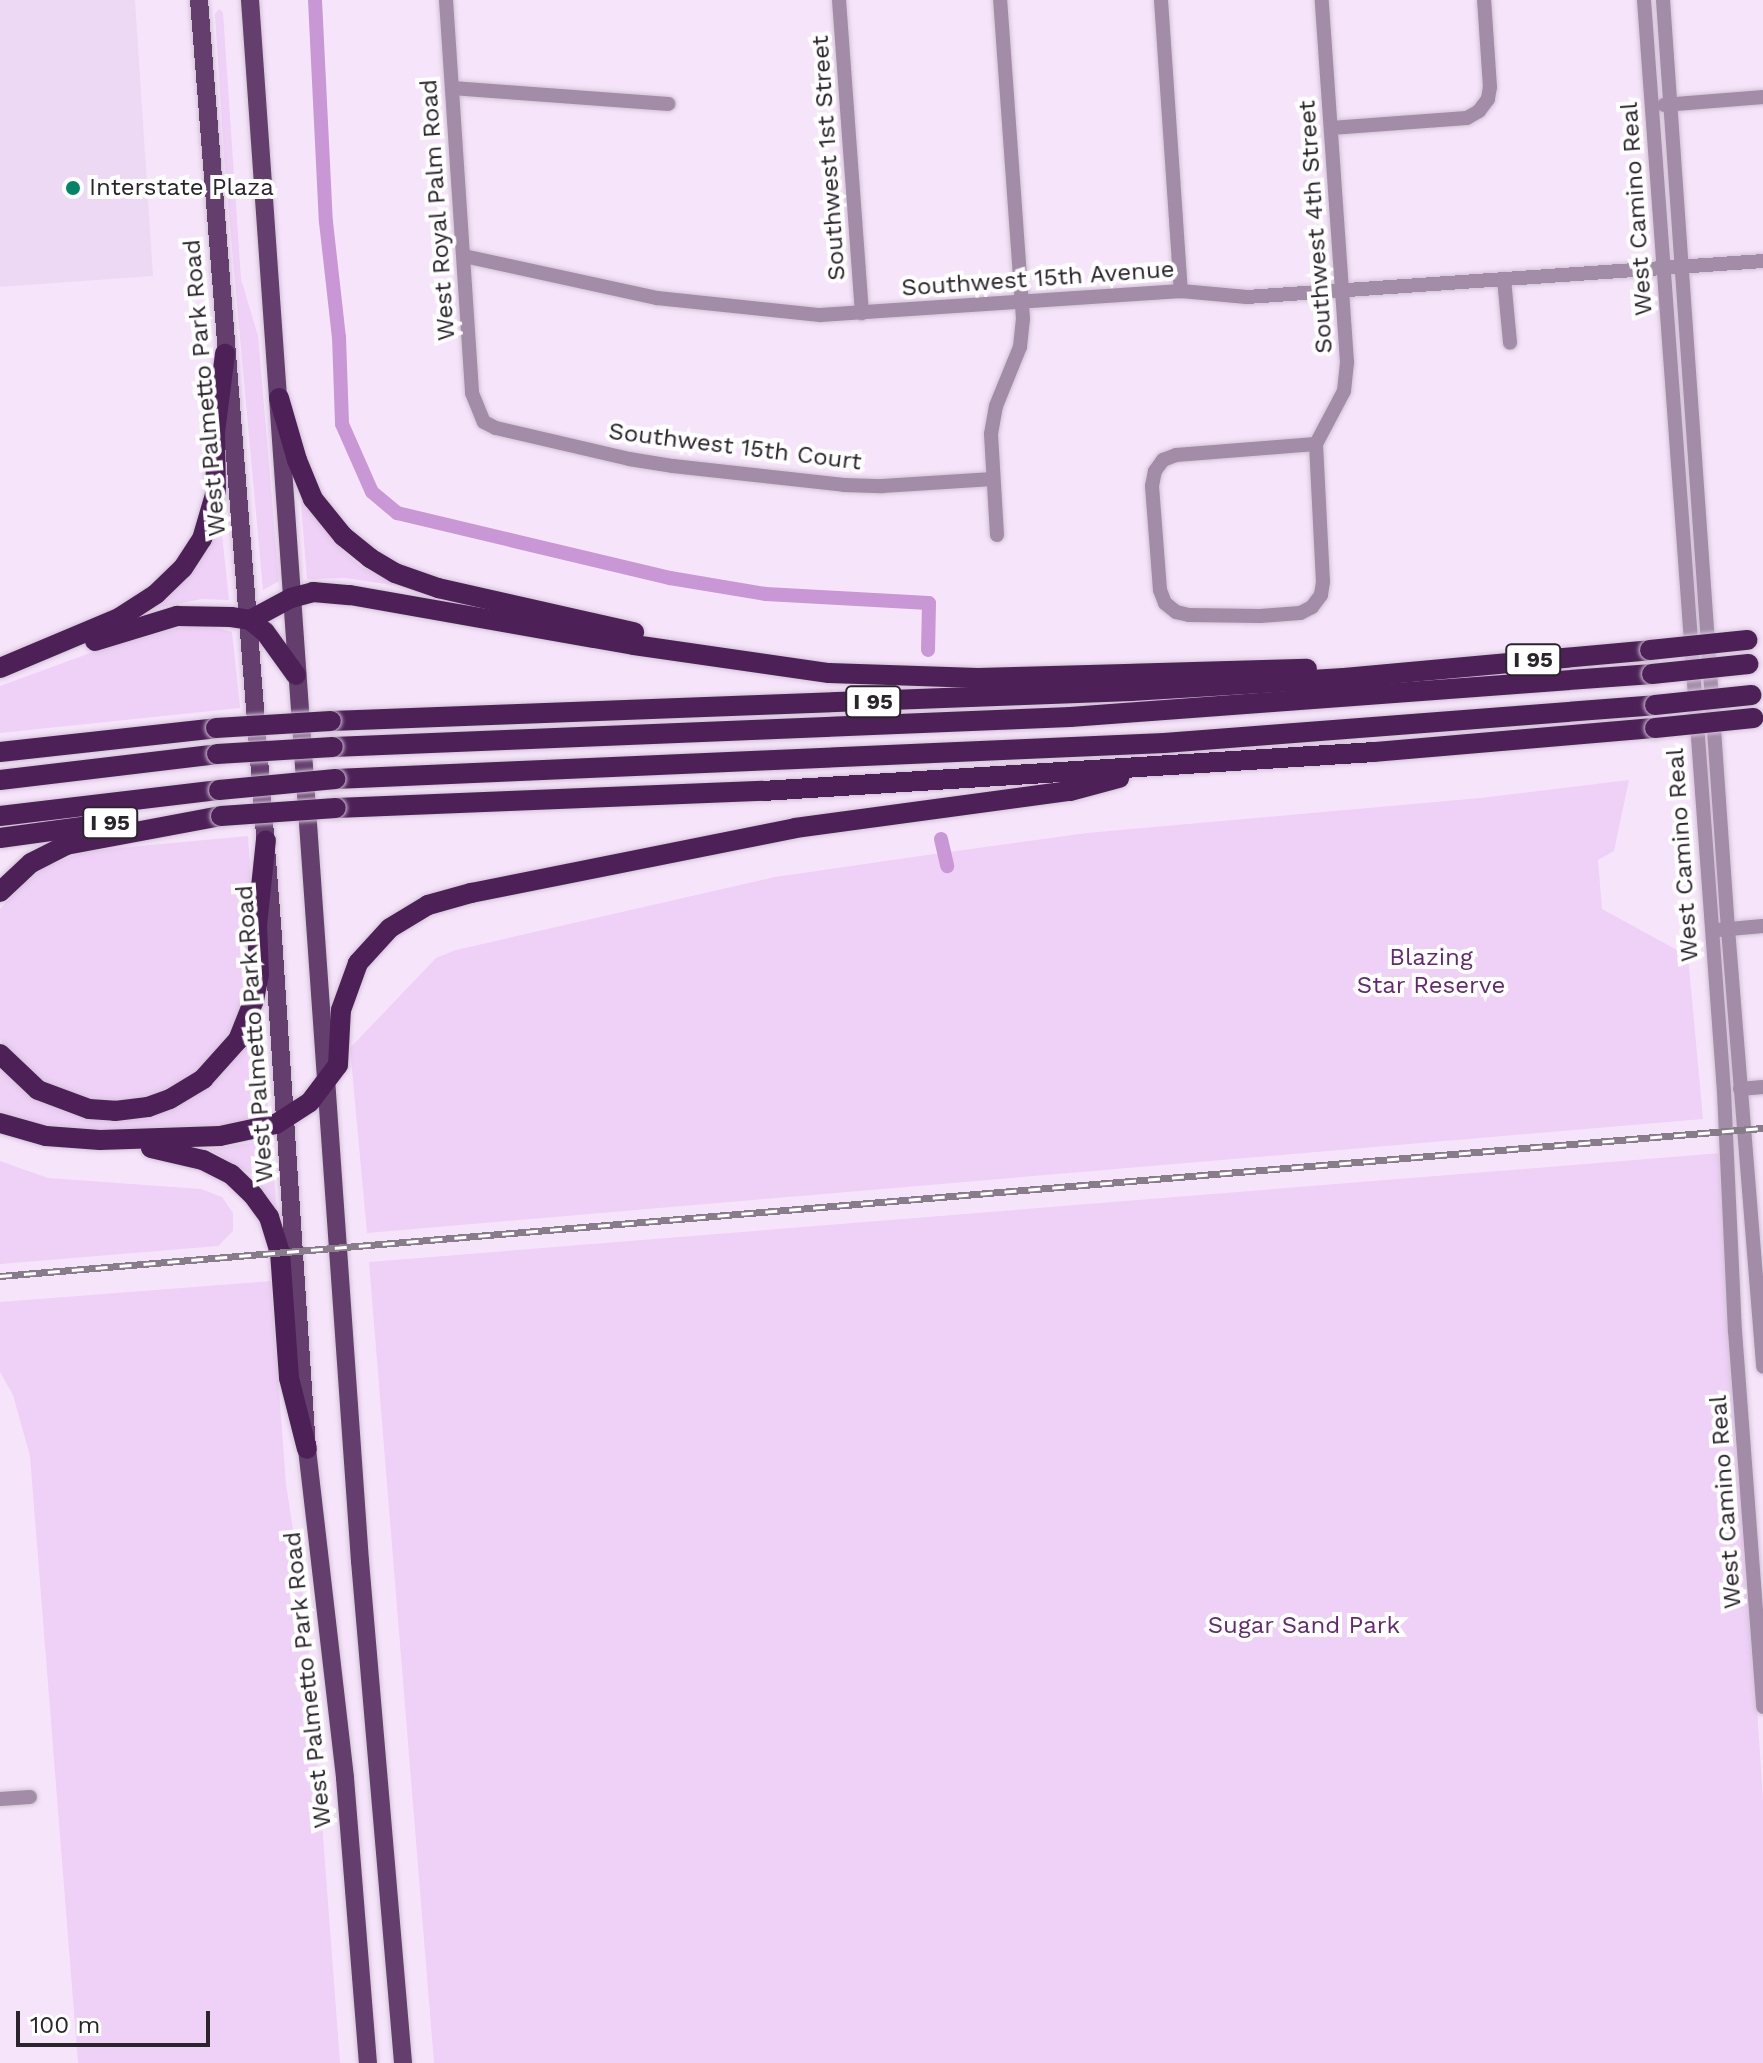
<!DOCTYPE html>
<html>
<head>
<meta charset="utf-8">
<style>
	body { margin:0 }
	#map { position:relative; width:1763px; height:2063px; overflow:hidden; background:#f6e5fa; font-family:"Work Sans",sans-serif }
	div>[style] { position:absolute }
	.built>* { inset:0; background:#eed9f4 }
	.green>* { inset:0; background:#efd0f7 }
	.canal>* { height:14px; margin:-7px; padding:0 7px; transform-origin:7px; border-radius:7px; background:#c997d6 }
	.roads { filter:drop-shadow(0 0 2px #d1c2d5) drop-shadow(0 0 2px #d1c2d5) }
	.minor>* { height:14px; margin:-7px; padding:0 7px; transform-origin:7px; border-radius:7px; background:#a28ca8 }
	.major>* { height:18px; margin:-9px; padding:0 9px; transform-origin:9px; border-radius:9px; background:#643e6d }
	.highway>* { height:20px; margin:-10px; padding:0 10px; transform-origin:10px; border-radius:10px; background:#4d2158 }
	.rail>* { height:7px; margin-top:-3.5px; transform-origin:0; background:repeating-linear-gradient(90deg,#fff 0 12px,#887c8a 0 24px); box-sizing:border-box; border-block:2px solid #887c8a }
	.bridges { filter:drop-shadow(0 0 2px #d1c2d5) drop-shadow(0 0 2px #d1c2d5) }
	.highway-bridge>* { height:20px; margin:-10px; padding:0 10px; transform-origin:10px; border-radius:10px; background:#4d2158 }
	.dots>* { width:22px; height:22px; translate:-50% -50%; box-sizing:border-box; border:4px solid #fff; border-radius:50% }
	span { translate:-50% -50%; white-space:nowrap; text-align:center; line-height:1.15; -webkit-text-stroke:8px #fff; paint-order:stroke }
	.shield-label span { padding:2px 6px; background:#fff; border:2px solid; border-radius:6px; -webkit-text-stroke-width:0 }
	.shield-label { font-size:22px; color:#2a242b; font-weight:700 }
	.street-label { font-size:24px; color:#2a242b }
	.poi-label { font-size:24px; color:#2a242b }
	.left { translate:0 -50%; text-align:left }
	.park-label { font-size:24px; color:#652873 }
	.scale { position:absolute; left:16px; top:2011px; width:194px; height:36px; box-sizing:border-box; border:4px solid #2a242b; border-top:0; padding-left:10px; font-size:24px; line-height:28px; white-space:nowrap; color:#2a242b; -webkit-text-stroke:6px #fff; paint-order:stroke }
</style>
</head>
<body>
<div id="map">
	<div class="built">
		<i style="clip-path:polygon(0 0,135px 0,153px 276px,0 287px)"></i>
	</div>
	<div class="green">
		<i style="clip-path:polygon(219px 9px,223px 12px,241px 279px,258px 336px,279px 581px,263px 590px,225px 172px,215px 14px)"></i>
		<i style="clip-path:polygon(300px 491px,315px 517px,343px 551px,360px 566px,400px 586px,345px 578px,307px 579px)"></i>
		<i style="clip-path:polygon(220px 516px,229px 600px,202px 599px,151px 609px,196px 566px)"></i>
		<i style="clip-path:polygon(186px 625px,207px 625px,232px 632px,240px 708px,0 733px,0 686px,93px 652px)"></i>
		<i style="clip-path:polygon(1629px 780px,1614px 851px,1598px 860px,1602px 909px,1688px 956px,1703px 1119px,367px 1233px,350px 1048px,436px 958px,456px 950px,775px 877px,934px 854px,1087px 833px,1480px 798px)"></i>
		<i style="clip-path:polygon(248px 836px,255px 948px,251px 987px,222px 1053px,173px 1090px,129px 1103px,94px 1101px,44px 1084px,13px 1059px,0 1039px,0 909px,19px 888px,45px 867px,85px 851px)"></i>
		<i style="clip-path:polygon(261px 1020px,268px 1109px,252px 1119px,212px 1127px,99px 1132px,61px 1131px,0 1113px,0 1065px,39px 1098px,82px 1115px,212px 1084px,245px 1048px,257px 1022px)"></i>
		<i style="clip-path:polygon(271px 1140px,277px 1212px,252px 1175px,209px 1149px)"></i>
		<i style="clip-path:polygon(1721px 1153px,1763px 1800px,1763px 2063px,434px 2063px,369px 1262px)"></i>
		<i style="clip-path:polygon(0 1161px,48px 1178px,201px 1189px,222px 1197px,233px 1213px,233px 1231px,218px 1246px,0 1264px)"></i>
		<i style="clip-path:polygon(271px 1281px,286px 1484px,307px 1621px,340px 2063px,78px 2063px,30px 1456px,13px 1395px,0 1372px,0 1302px)"></i>
	</div>
	<div class="canal">
		<i style="left:315px;top:0;width:222px;rotate:87.2deg"></i>
		<i style="left:326px;top:222px;width:116px;rotate:83.6deg"></i>
		<i style="left:339px;top:337px;width:87px;rotate:88deg"></i>
		<i style="left:342px;top:424px;width:74px;rotate:66.2deg"></i>
		<i style="left:372px;top:492px;width:33px;rotate:40deg"></i>
		<i style="left:397px;top:513px;width:281px;rotate:13.4deg"></i>
		<i style="left:670px;top:578px;width:97px;rotate:9.5deg"></i>
		<i style="left:766px;top:594px;width:163px;rotate:3.2deg"></i>
		<i style="left:929px;top:603px;width:47px;rotate:91.2deg"></i>
		<i style="left:941px;top:839px;width:28px;rotate:77deg"></i>
	</div>
	<div class="roads">
		<div class="minor">
			<i style="left:446px;top:0;width:394px;rotate:86.2deg"></i>
			<i style="left:472px;top:393px;width:31px;rotate:68deg"></i>
			<i style="left:484px;top:422px;width:13px;rotate:27deg"></i>
			<i style="left:496px;top:428px;width:137px;rotate:13.1deg"></i>
			<i style="left:629px;top:459px;width:45px;rotate:9deg"></i>
			<i style="left:673px;top:466px;width:172px;rotate:6.3deg"></i>
			<i style="left:844px;top:485px;width:38px;rotate:2deg"></i>
			<i style="left:882px;top:486px;width:111px;rotate:-3.6deg"></i>
			<i style="left:839px;top:0;width:314px;rotate:85.8deg"></i>
			<i style="left:1161px;top:0;width:292px;rotate:86.1deg"></i>
			<i style="left:1644px;top:0;width:1094px;rotate:85.81deg"></i>
			<i style="left:1724px;top:1091px;width:240px;rotate:87.4deg"></i>
			<i style="left:1735px;top:1331px;width:377px;rotate:85.7deg"></i>
			<i style="left:1663px;top:0;width:931px;rotate:86deg"></i>
			<i style="left:1728px;top:929px;width:439px;rotate:85.4deg"></i>
			<i style="left:452px;top:88px;width:217px;rotate:4.2deg"></i>
			<i style="left:1664px;top:105px;width:99px;rotate:-4.6deg"></i>
			<i style="left:1331px;top:128px;width:136px;rotate:-4.2deg"></i>
			<i style="left:1467px;top:118px;width:14px;rotate:-30deg"></i>
			<i style="left:1479px;top:111px;width:15px;rotate:-53deg"></i>
			<i style="left:1488px;top:99px;width:12px;rotate:-81deg"></i>
			<i style="left:1490px;top:87px;width:87px;rotate:-93.9deg"></i>
			<i style="left:464px;top:256px;width:198px;rotate:12.3deg"></i>
			<i style="left:657px;top:298px;width:164px;rotate:6deg"></i>
			<i style="left:820px;top:315px;width:362px;rotate:-3.8deg"></i>
			<i style="left:1181px;top:291px;width:66px;rotate:5.2deg"></i>
			<i style="left:1247px;top:297px;width:517px;rotate:-3.99deg"></i>
			<i style="left:1504px;top:279px;width:64px;rotate:84.6deg"></i>
			<i style="left:1316px;top:444px;width:138px;rotate:87.1deg"></i>
			<i style="left:1323px;top:582px;width:13px;rotate:99deg"></i>
			<i style="left:1321px;top:595px;width:15px;rotate:127deg"></i>
			<i style="left:1312px;top:607px;width:13px;rotate:153deg"></i>
			<i style="left:1300px;top:613px;width:40px;rotate:175.7deg"></i>
			<i style="left:1260px;top:616px;width:71px;rotate:-179.2deg"></i>
			<i style="left:1189px;top:615px;width:13px;rotate:-167deg"></i>
			<i style="left:1176px;top:612px;width:14px;rotate:-141deg"></i>
			<i style="left:1165px;top:603px;width:14px;rotate:-111deg"></i>
			<i style="left:1160px;top:590px;width:104px;rotate:-94.4deg"></i>
			<i style="left:1152px;top:486px;width:15px;rotate:-79deg"></i>
			<i style="left:1155px;top:471px;width:14px;rotate:-54deg"></i>
			<i style="left:1163px;top:460px;width:14px;rotate:-21deg"></i>
			<i style="left:1176px;top:455px;width:140px;rotate:-4.5deg"></i>
			<i style="left:1316px;top:444px;width:60px;rotate:-62.2deg"></i>
			<i style="left:1344px;top:391px;width:29px;rotate:-84deg"></i>
			<i style="left:1347px;top:362px;width:363px;rotate:-94deg"></i>
			<i style="left:997px;top:535px;width:101px;rotate:-93.4deg"></i>
			<i style="left:991px;top:434px;width:28px;rotate:-80deg"></i>
			<i style="left:996px;top:406px;width:64px;rotate:-67.9deg"></i>
			<i style="left:1020px;top:347px;width:28px;rotate:-84deg"></i>
			<i style="left:1023px;top:319px;width:320px;rotate:-94.1deg"></i>
			<i style="left:1718px;top:930px;width:45px;rotate:-5.1deg"></i>
			<i style="left:1740px;top:1089px;width:23px;rotate:-5deg"></i>
			<i style="left:0;top:1799px;width:30px;rotate:-4deg"></i>
		</div>
		<div class="major">
			<i style="left:199px;top:0;width:926px;rotate:85.48deg"></i>
			<i style="left:272px;top:923px;width:527px;rotate:86.19deg"></i>
			<i style="left:307px;top:1449px;width:331px;rotate:83.4deg"></i>
			<i style="left:345px;top:1778px;width:286px;rotate:85.4deg"></i>
			<i style="left:250px;top:0;width:1565px;rotate:85.97deg"></i>
			<i style="left:360px;top:1561px;width:504px;rotate:85.1deg"></i>
		</div>
		<div class="highway">
			<i style="left:279px;top:398px;width:65px;rotate:73.8deg"></i>
			<i style="left:297px;top:460px;width:42px;rotate:67.7deg"></i>
			<i style="left:313px;top:499px;width:48px;rotate:51deg"></i>
			<i style="left:343px;top:536px;width:35px;rotate:39deg"></i>
			<i style="left:370px;top:558px;width:29px;rotate:31deg"></i>
			<i style="left:395px;top:573px;width:46px;rotate:19.2deg"></i>
			<i style="left:438px;top:588px;width:201px;rotate:12.7deg"></i>
			<i style="left:250px;top:620px;width:47px;rotate:-28.2deg"></i>
			<i style="left:291px;top:598px;width:23px;rotate:-15deg"></i>
			<i style="left:313px;top:592px;width:37px;rotate:5deg"></i>
			<i style="left:350px;top:595px;width:288px;rotate:10deg"></i>
			<i style="left:634px;top:645px;width:197px;rotate:8.2deg"></i>
			<i style="left:829px;top:673px;width:149px;rotate:1.9deg"></i>
			<i style="left:978px;top:678px;width:329px;rotate:-1.6deg"></i>
			<i style="left:95px;top:641px;width:86px;rotate:-17deg"></i>
			<i style="left:177px;top:616px;width:54px;rotate:1.1deg"></i>
			<i style="left:231px;top:617px;width:19px;rotate:9deg"></i>
			<i style="left:250px;top:620px;width:19px;rotate:39deg"></i>
			<i style="left:265px;top:632px;width:53px;rotate:54.2deg"></i>
			<i style="left:0;top:668px;width:129px;rotate:-22.8deg"></i>
			<i style="left:119px;top:618px;width:44px;rotate:-33deg"></i>
			<i style="left:156px;top:594px;width:37px;rotate:-44deg"></i>
			<i style="left:183px;top:568px;width:35px;rotate:-57deg"></i>
			<i style="left:202px;top:539px;width:50px;rotate:-73.7deg"></i>
			<i style="left:216px;top:491px;width:59px;rotate:-91deg"></i>
			<i style="left:215px;top:432px;width:79px;rotate:-82.7deg"></i>
			<i style="left:331px;top:721px;width:801px;rotate:-2.15deg"></i>
			<i style="left:1131px;top:691px;width:213px;rotate:-3.5deg"></i>
			<i style="left:1344px;top:678px;width:307px;rotate:-5.2deg"></i>
			<i style="left:333px;top:747px;width:738px;rotate:-2.33deg"></i>
			<i style="left:1070px;top:717px;width:584px;rotate:-4.23deg"></i>
			<i style="left:0;top:752px;width:217px;rotate:-6.3deg"></i>
			<i style="left:335px;top:779px;width:830px;rotate:-2.49deg"></i>
			<i style="left:1164px;top:743px;width:492px;rotate:-4.4deg"></i>
			<i style="left:0;top:780px;width:219px;rotate:-6.8deg"></i>
			<i style="left:336px;top:808px;width:427px;rotate:-2.3deg"></i>
			<i style="left:763px;top:791px;width:612px;rotate:-3.65deg"></i>
			<i style="left:1374px;top:752px;width:282px;rotate:-4.9deg"></i>
			<i style="left:0;top:816px;width:221px;rotate:-6.8deg"></i>
			<i style="left:0;top:838px;width:110px;rotate:-7.8deg"></i>
			<i style="left:0;top:892px;width:42px;rotate:-43.1deg"></i>
			<i style="left:31px;top:863px;width:39px;rotate:-27deg"></i>
			<i style="left:66px;top:845px;width:158px;rotate:-10.6deg"></i>
			<i style="left:0;top:1054px;width:52px;rotate:43.5deg"></i>
			<i style="left:38px;top:1090px;width:54px;rotate:20.4deg"></i>
			<i style="left:89px;top:1109px;width:26px;rotate:4deg"></i>
			<i style="left:115px;top:1111px;width:33px;rotate:-7deg"></i>
			<i style="left:148px;top:1107px;width:23px;rotate:-20deg"></i>
			<i style="left:170px;top:1099px;width:39px;rotate:-31deg"></i>
			<i style="left:203px;top:1079px;width:52px;rotate:-48.1deg"></i>
			<i style="left:238px;top:1040px;width:43px;rotate:-68.2deg"></i>
			<i style="left:254px;top:1000px;width:25px;rotate:-79deg"></i>
			<i style="left:259px;top:975px;width:50px;rotate:-92.3deg"></i>
			<i style="left:257px;top:925px;width:85px;rotate:-84deg"></i>
			<i style="left:0;top:1123px;width:48px;rotate:15.8deg"></i>
			<i style="left:46px;top:1136px;width:54px;rotate:4.2deg"></i>
			<i style="left:100px;top:1140px;width:120px;rotate:-1.9deg"></i>
			<i style="left:220px;top:1136px;width:57px;rotate:-12.1deg"></i>
			<i style="left:276px;top:1124px;width:40px;rotate:-32.9deg"></i>
			<i style="left:310px;top:1102px;width:46px;rotate:-52.9deg"></i>
			<i style="left:338px;top:1065px;width:55px;rotate:-86.9deg"></i>
			<i style="left:341px;top:1010px;width:50px;rotate:-70.1deg"></i>
			<i style="left:358px;top:963px;width:47px;rotate:-47.6deg"></i>
			<i style="left:390px;top:928px;width:44px;rotate:-31.2deg"></i>
			<i style="left:428px;top:905px;width:45px;rotate:-15.6deg"></i>
			<i style="left:471px;top:893px;width:330px;rotate:-11.3deg"></i>
			<i style="left:795px;top:828px;width:277px;rotate:-7.7deg"></i>
			<i style="left:1070px;top:791px;width:51px;rotate:-14.9deg"></i>
			<i style="left:151px;top:1148px;width:53px;rotate:13deg"></i>
			<i style="left:203px;top:1160px;width:31px;rotate:27deg"></i>
			<i style="left:231px;top:1174px;width:30px;rotate:44deg"></i>
			<i style="left:253px;top:1195px;width:27px;rotate:54deg"></i>
			<i style="left:269px;top:1217px;width:37px;rotate:73deg"></i>
			<i style="left:280px;top:1252px;width:126px;rotate:85.9deg"></i>
			<i style="left:289px;top:1378px;width:73px;rotate:75.8deg"></i>
		</div>
	</div>
	<div class="rail">
		<i style="left:0;top:1276px;width:1769px;rotate:-4.8deg"></i>
	</div>
	<div class="bridges">
		<div class="highway-bridge">
			<i style="left:1650px;top:650px;width:98px;rotate:-5.9deg"></i>
			<i style="left:1652px;top:674px;width:97px;rotate:-5.9deg"></i>
			<i style="left:1655px;top:705px;width:97px;rotate:-5.9deg"></i>
			<i style="left:216px;top:728px;width:115px;rotate:-3.5deg"></i>
			<i style="left:1655px;top:728px;width:99px;rotate:-5.8deg"></i>
			<i style="left:217px;top:754px;width:116px;rotate:-3.5deg"></i>
			<i style="left:219px;top:790px;width:117px;rotate:-5.4deg"></i>
			<i style="left:221px;top:816px;width:115px;rotate:-4deg"></i>
		</div>
	</div>
	<div class="dots">
		<i style="left:73px;top:188px;background:#038466"></i>
	</div>
	<div class="shield-label">
		<span style="left:1533px;top:660px">I 95</span>
		<span style="left:873px;top:702px">I 95</span>
		<span style="left:110px;top:823px">I 95</span>
	</div>
	<div class="street-label">
		<span style="left:829px;top:158px;rotate:-94deg">Southwest 1st Street</span>
		<span style="left:1637px;top:209px;rotate:-94deg">West Camino Real</span>
		<span style="left:438px;top:210px;rotate:-94deg">West Royal Palm Road</span>
		<span style="left:1316px;top:227px;rotate:-94deg">Southwest 4th Street</span>
		<span style="left:1038px;top:279px;rotate:-4deg">Southwest 15th Avenue</span>
		<span style="left:205px;top:388px;rotate:-95deg">West Palmetto Park Road</span>
		<span style="left:735px;top:447px;rotate:7deg">Southwest 15th Court</span>
		<span style="left:1683px;top:855px;rotate:-94deg">West Camino Real</span>
		<span style="left:255px;top:1034px;rotate:-94deg">West Palmetto Park Road</span>
		<span style="left:1726px;top:1502px;rotate:-94deg">West Camino Real</span>
		<span style="left:308px;top:1680px;rotate:-96deg">West Palmetto Park Road</span>
	</div>
	<div class="poi-label">
		<span class="left" style="left:89px;top:188px">Interstate Plaza</span>
	</div>
	<div class="park-label">
		<span style="left:1431px;top:972px">Blazing<br>Star Reserve</span>
		<span style="left:1304px;top:1626px">Sugar Sand Park</span>
	</div>
	<div class="scale">100 m</div>
</div>
</body>
</html>
